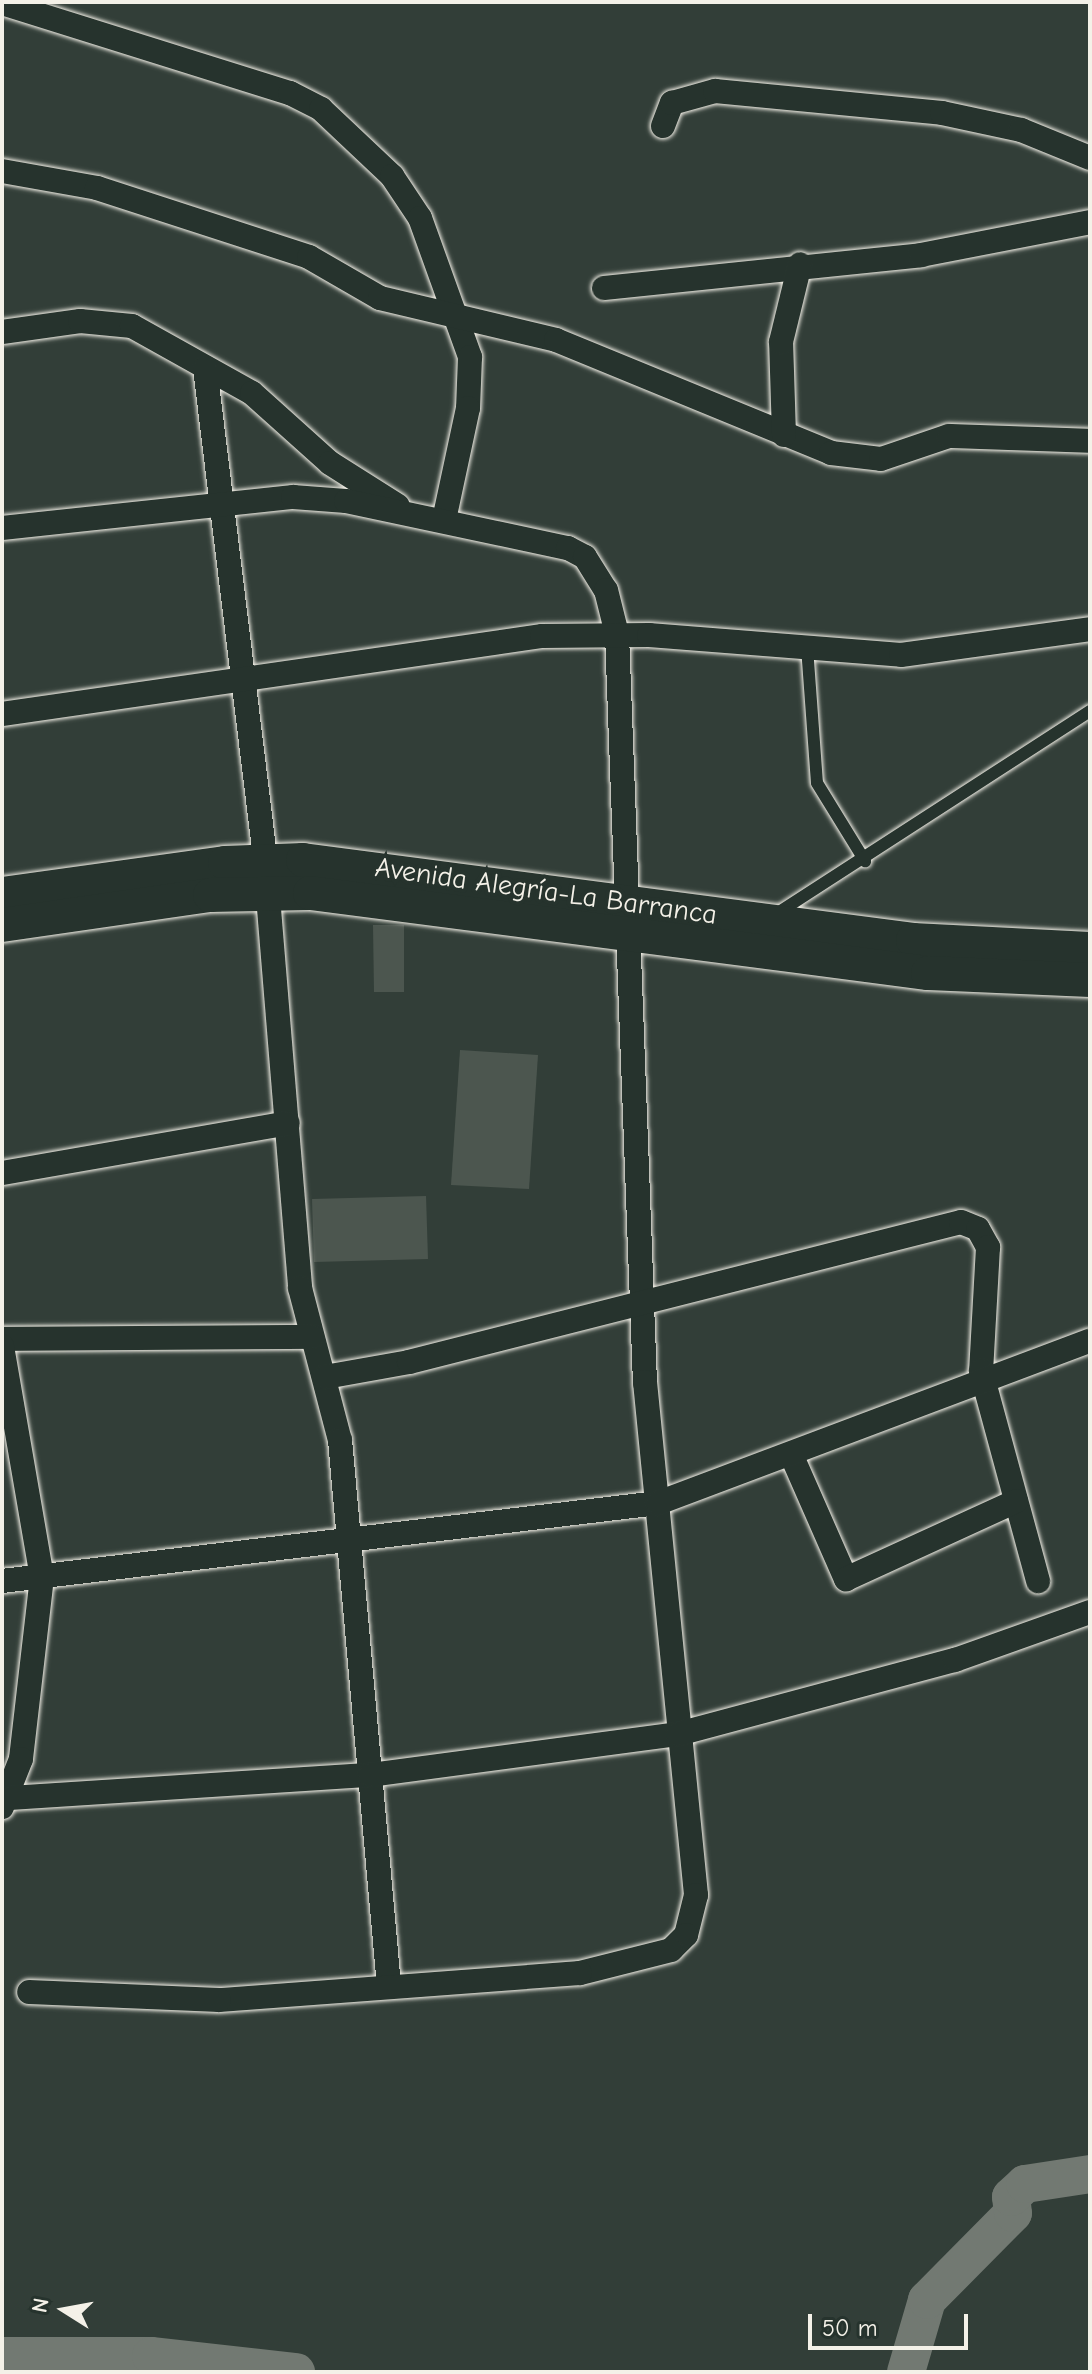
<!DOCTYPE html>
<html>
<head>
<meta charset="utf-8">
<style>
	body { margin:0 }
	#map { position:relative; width:1092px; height:2374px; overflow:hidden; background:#323e38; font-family:"Comic Neue",sans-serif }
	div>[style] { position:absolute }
	.green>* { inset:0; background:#4c564f }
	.river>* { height:38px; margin:-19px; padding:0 19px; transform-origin:19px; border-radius:19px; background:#727972 }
	.roads { filter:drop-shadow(0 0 2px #f4f1e8) drop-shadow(0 0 2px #f4f1e8) }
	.service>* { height:12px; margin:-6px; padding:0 6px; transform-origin:6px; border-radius:6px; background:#26332d }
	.minor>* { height:24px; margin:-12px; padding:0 12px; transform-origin:12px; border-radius:12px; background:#26332d }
	.secondary>* { height:34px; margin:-17px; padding:0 17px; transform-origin:17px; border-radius:17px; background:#26332d }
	span { translate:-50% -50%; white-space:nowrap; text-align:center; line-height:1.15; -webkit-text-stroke:8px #26332d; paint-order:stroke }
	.street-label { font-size:28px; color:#f4f1e8 }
	.frame { position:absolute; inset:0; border:4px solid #f4f1e8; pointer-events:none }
	.north { position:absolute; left:24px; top:2270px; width:80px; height:80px; -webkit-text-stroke:6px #26332d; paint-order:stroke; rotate:281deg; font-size:22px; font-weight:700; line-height:32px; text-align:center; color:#f4f1e8 }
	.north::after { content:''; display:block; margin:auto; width:28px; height:36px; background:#f4f1e8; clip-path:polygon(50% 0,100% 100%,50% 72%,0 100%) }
	.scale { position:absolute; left:808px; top:2314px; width:160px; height:36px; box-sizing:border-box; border:4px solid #f4f1e8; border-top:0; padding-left:10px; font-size:24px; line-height:28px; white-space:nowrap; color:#f4f1e8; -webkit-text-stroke:6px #26332d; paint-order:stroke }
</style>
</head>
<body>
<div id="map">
	<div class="green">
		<i style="clip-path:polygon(373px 925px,404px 925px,404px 992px,374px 992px)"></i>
		<i style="clip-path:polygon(460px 1050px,538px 1055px,529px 1189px,451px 1185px)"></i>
		<i style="clip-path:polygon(426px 1196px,428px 1259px,314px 1262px,312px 1199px)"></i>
	</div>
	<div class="river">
		<i style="left:2px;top:2356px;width:149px"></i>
		<i style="left:151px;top:2356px;width:146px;rotate:6.3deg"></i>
		<i style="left:906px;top:2372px;width:75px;rotate:-73.7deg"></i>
		<i style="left:927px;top:2300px;width:122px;rotate:-45.3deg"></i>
		<i style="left:1013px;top:2213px;width:16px;rotate:-97deg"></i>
		<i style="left:1011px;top:2197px;width:19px;rotate:-43deg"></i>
		<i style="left:1025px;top:2184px;width:66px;rotate:-8.7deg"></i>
	</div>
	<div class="roads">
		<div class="service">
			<i style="left:807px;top:647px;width:136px;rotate:85.8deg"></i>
			<i style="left:817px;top:783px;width:92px;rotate:58.4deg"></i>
			<i style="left:773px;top:916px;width:378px;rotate:-32.9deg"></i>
		</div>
		<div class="minor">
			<i style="left:2px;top:3px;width:302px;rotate:17.4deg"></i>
			<i style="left:290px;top:93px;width:35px;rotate:27deg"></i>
			<i style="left:321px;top:109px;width:98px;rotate:43.3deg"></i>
			<i style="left:392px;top:176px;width:50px;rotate:56.3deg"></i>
			<i style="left:420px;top:218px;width:148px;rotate:70.2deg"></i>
			<i style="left:470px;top:357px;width:51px;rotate:92.2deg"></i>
			<i style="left:468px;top:408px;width:115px;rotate:102.1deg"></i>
			<i style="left:663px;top:126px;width:25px;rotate:-69deg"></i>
			<i style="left:672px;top:103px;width:45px;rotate:-15.6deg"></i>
			<i style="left:715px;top:91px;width:228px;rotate:5.5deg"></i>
			<i style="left:942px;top:113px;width:81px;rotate:12.1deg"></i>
			<i style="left:1021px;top:130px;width:74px;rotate:22.1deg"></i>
			<i style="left:2px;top:171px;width:97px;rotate:10.1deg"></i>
			<i style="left:97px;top:188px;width:223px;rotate:18deg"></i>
			<i style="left:309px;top:257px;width:82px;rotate:30deg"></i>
			<i style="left:380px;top:298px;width:181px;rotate:13.4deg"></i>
			<i style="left:556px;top:340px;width:297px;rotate:22.3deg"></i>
			<i style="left:831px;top:453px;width:50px;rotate:6.8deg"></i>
			<i style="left:881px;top:459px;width:72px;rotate:-18.7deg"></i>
			<i style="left:949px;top:436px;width:141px;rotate:2deg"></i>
			<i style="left:604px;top:288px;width:319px;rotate:-5.9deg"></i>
			<i style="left:921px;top:255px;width:172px;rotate:-11deg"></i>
			<i style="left:2px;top:332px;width:79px;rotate:-8deg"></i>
			<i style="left:80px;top:321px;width:52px;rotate:5.5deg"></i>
			<i style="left:132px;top:326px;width:137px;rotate:29.2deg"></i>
			<i style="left:252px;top:393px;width:105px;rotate:41.9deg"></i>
			<i style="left:330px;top:463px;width:80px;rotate:32.3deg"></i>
			<i style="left:205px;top:368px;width:496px;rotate:83deg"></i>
			<i style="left:265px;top:860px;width:429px;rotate:85.3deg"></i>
			<i style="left:300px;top:1288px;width:157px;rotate:75.3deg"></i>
			<i style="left:340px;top:1440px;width:548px;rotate:84.87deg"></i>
			<i style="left:784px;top:435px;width:93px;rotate:-91.8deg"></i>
			<i style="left:781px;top:342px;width:80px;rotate:-76.3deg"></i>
			<i style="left:2px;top:528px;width:293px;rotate:-6.1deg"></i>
			<i style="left:293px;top:497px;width:53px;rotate:4.3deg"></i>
			<i style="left:346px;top:501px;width:227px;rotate:12deg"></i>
			<i style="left:568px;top:548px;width:19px;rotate:28deg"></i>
			<i style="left:585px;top:557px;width:39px;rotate:58deg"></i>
			<i style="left:606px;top:590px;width:45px;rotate:76deg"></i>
			<i style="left:617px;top:634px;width:749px;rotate:87.86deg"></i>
			<i style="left:645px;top:1382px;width:516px;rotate:84.32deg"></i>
			<i style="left:696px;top:1895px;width:41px;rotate:104deg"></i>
			<i style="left:686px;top:1935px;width:21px;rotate:135deg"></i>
			<i style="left:671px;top:1950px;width:94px;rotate:165.8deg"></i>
			<i style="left:580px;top:1973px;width:362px;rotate:175.7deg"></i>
			<i style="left:219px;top:2000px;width:190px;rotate:-177.6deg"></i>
			<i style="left:2px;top:714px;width:546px;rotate:-8.22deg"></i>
			<i style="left:542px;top:636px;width:107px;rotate:-0.5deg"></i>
			<i style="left:649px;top:635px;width:253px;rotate:4.5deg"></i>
			<i style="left:901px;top:655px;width:191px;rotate:-7.8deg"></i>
			<i style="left:2px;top:1173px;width:290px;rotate:-9.9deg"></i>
			<i style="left:2px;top:1339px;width:310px;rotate:-0.4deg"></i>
			<i style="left:2px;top:1346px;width:234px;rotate:80.2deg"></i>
			<i style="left:42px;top:1577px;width:183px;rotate:96.6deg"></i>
			<i style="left:21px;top:1759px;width:52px;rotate:111.6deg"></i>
			<i style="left:325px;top:1377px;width:85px;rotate:-10.1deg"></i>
			<i style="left:409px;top:1362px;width:569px;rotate:-14.23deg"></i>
			<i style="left:961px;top:1222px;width:18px;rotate:22deg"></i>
			<i style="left:978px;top:1229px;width:21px;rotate:61deg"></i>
			<i style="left:988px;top:1247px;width:124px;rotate:93.2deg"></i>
			<i style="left:981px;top:1371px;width:218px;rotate:74.8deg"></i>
			<i style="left:791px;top:1454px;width:137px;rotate:66.3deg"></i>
			<i style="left:846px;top:1579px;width:187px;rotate:-24.6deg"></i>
			<i style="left:2px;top:1581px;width:661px;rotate:-6.78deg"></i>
			<i style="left:658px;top:1503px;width:461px;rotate:-20.6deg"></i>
			<i style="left:10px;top:1798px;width:361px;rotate:-3.7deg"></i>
			<i style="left:370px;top:1775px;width:311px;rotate:-7.6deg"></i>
			<i style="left:678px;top:1734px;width:287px;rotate:-15deg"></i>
			<i style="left:955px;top:1660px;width:143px;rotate:-19.6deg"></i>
		</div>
		<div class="secondary">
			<i style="left:2px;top:894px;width:225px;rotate:-7.9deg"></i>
			<i style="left:225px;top:863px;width:78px;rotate:-2.2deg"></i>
			<i style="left:303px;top:860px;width:615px;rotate:7.47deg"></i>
			<i style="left:913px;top:940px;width:177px;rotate:2.9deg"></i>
			<i style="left:2px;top:925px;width:210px;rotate:-8.2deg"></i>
			<i style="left:210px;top:895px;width:100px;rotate:-1.1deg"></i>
			<i style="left:310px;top:893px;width:623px;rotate:7.38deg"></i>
			<i style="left:928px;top:973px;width:162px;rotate:2.5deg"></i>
		</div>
	</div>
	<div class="street-label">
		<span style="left:546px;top:891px;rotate:8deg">Avenida Alegría-La Barranca</span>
	</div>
	<div class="frame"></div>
	<div class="north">N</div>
	<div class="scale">50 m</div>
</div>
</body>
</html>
